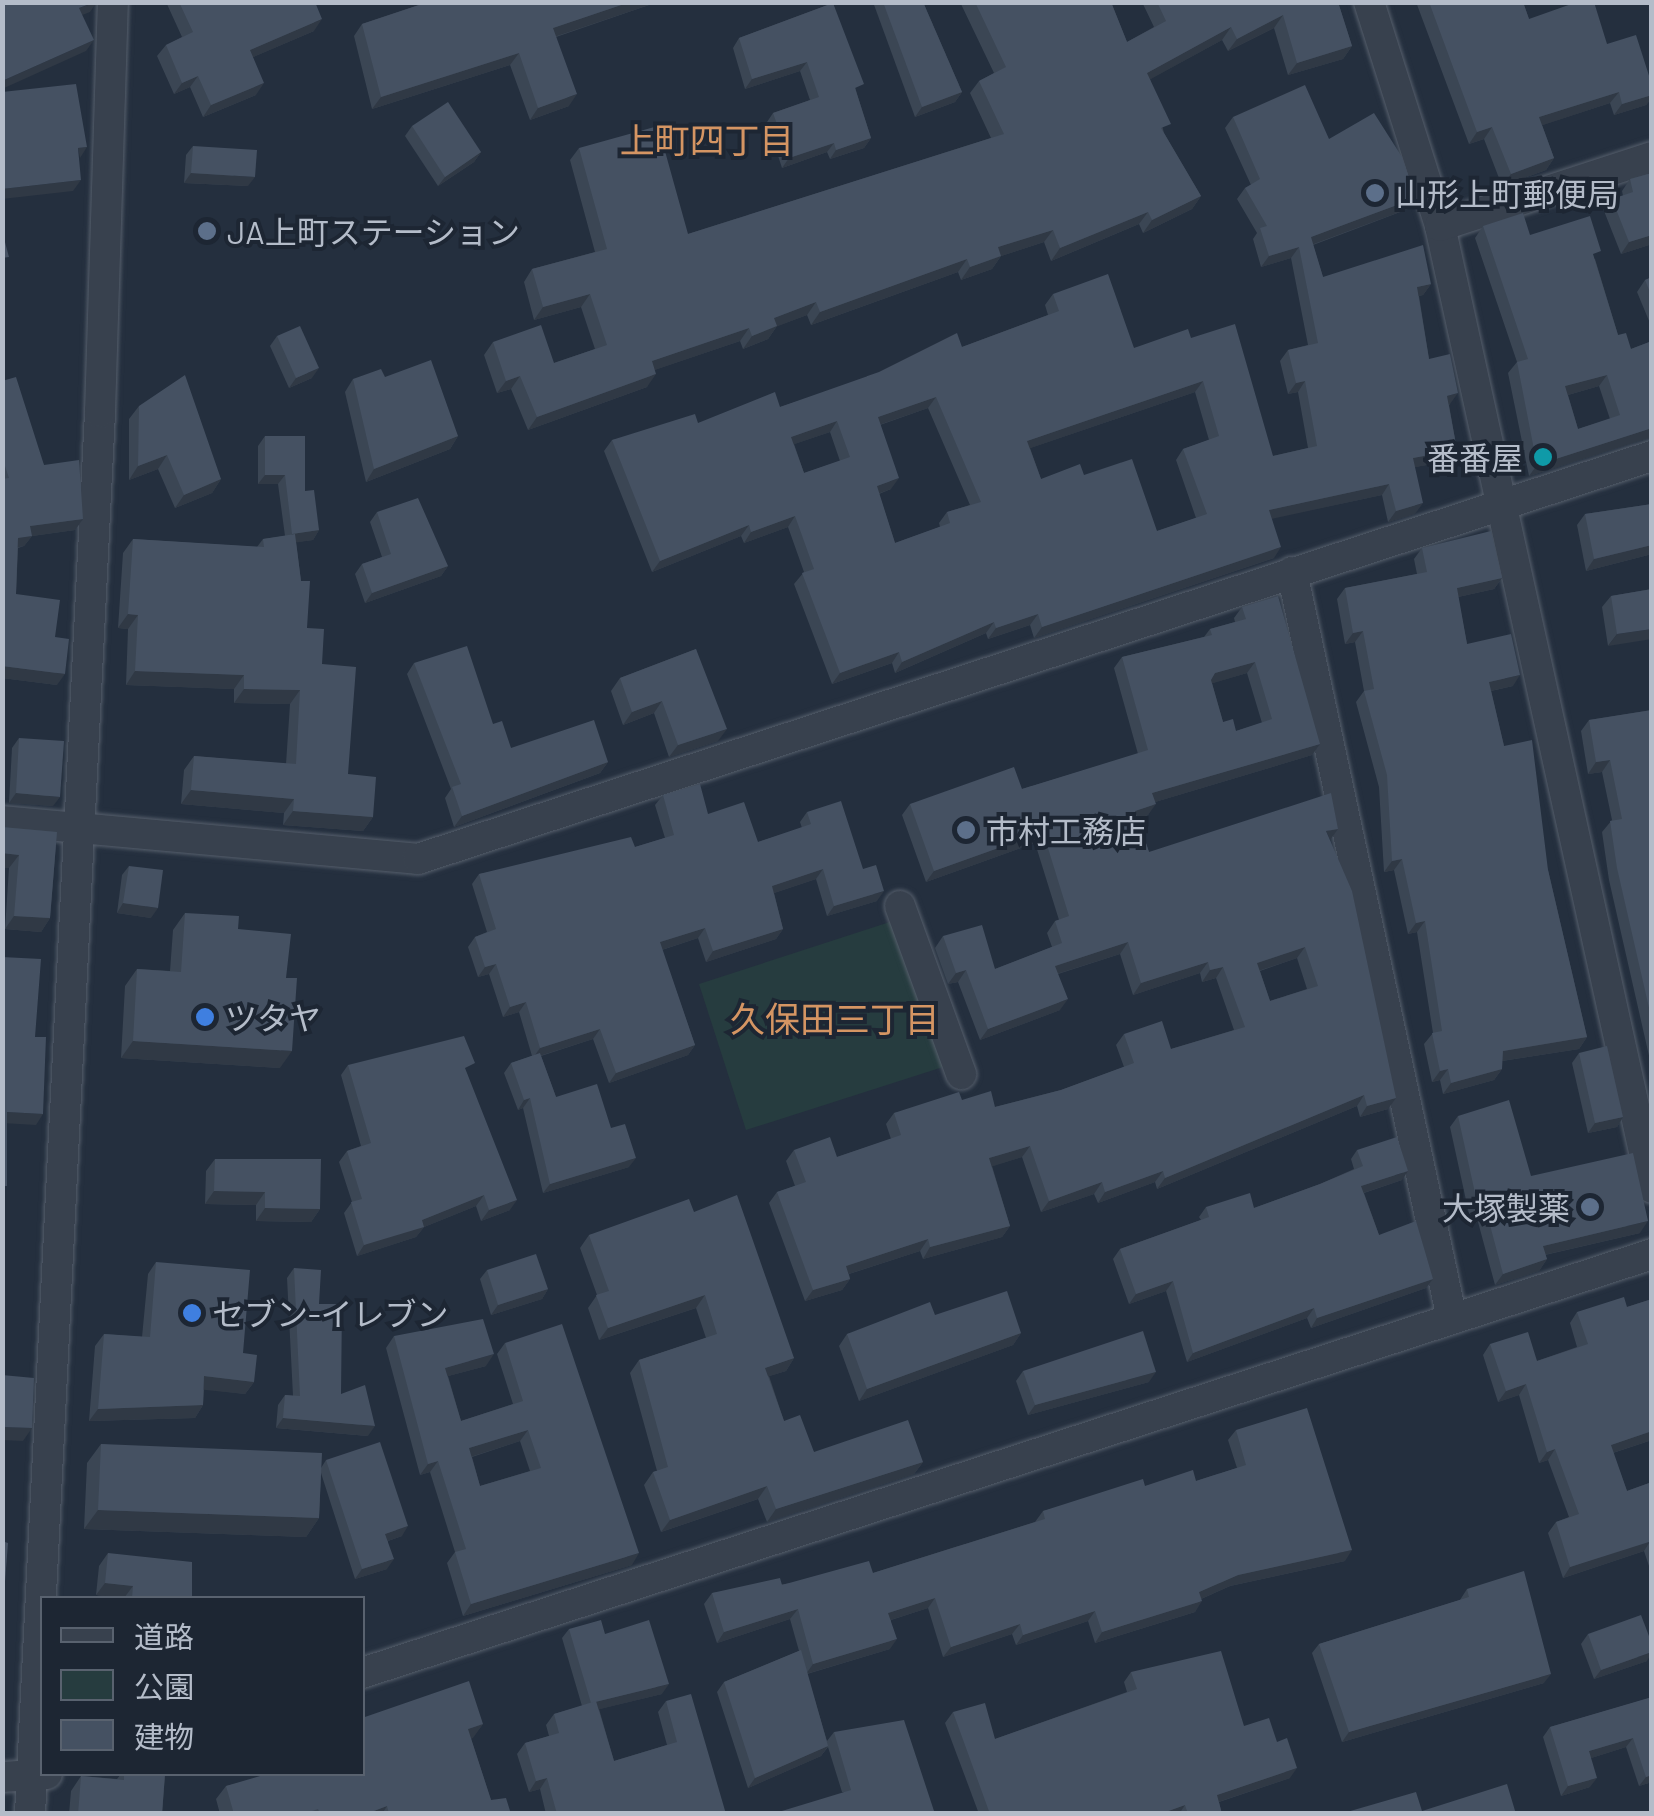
<!DOCTYPE html>
<html>
<head>
<meta charset="utf-8">
<style>
	body { margin:0 }
	#map { position:relative; width:1654px; height:1816px; overflow:hidden; background:#242f3e; font-family:Barlow,"Noto Sans JP",sans-serif }
	div>[style] { position:absolute }
	.green>* { inset:0; background:#263c3f }
	.roads { filter:drop-shadow(0 0 2px #565f6c) drop-shadow(0 0 2px #565f6c) }
	.minor>* { height:30px; margin:-15px; padding:0 15px; transform-origin:15px; border-radius:15px; background:#38414e }
	.wall>* { inset:0; background:#3b4654 }
	.shaded-wall>* { inset:0; background:#303945 }
	.building>* { inset:0; background:#455162 }
	.dots>* { width:28px; height:28px; translate:-50% -50%; box-sizing:border-box; border:5px solid #1d2633; border-radius:50% }
	span { translate:-50% -50%; white-space:nowrap; text-align:center; line-height:1.15; -webkit-text-stroke:8px #1d2633; paint-order:stroke }
	.poi-label { font-size:32px; color:#b4bcc9 }
	.left { translate:0 -50%; text-align:left }
	.right { translate:-100% -50%; text-align:right }
	.neighbourhood-label { font-size:35px; color:#d59563 }
	.frame { position:absolute; inset:0; border:5px solid #b4bcc9; pointer-events:none }
	.legend { position:absolute; left:40px; top:1596px; width:325px; height:180px; box-sizing:border-box; background:#1d2633; border:2px solid #59626f; margin:0; padding:12px 18px; list-style:none; font-size:30px; color:#b4bcc9 }
	.legend li { display:flex; align-items:center; gap:20px; height:50px }
	.legend b { width:50px; border:2px solid #59626f }
</style>
</head>
<body>
<div id="map">
	<div class="green">
		<i style="clip-path:polygon(896px 920px,943px 1067px,746px 1130px,699px 984px)"></i>
	</div>
	<div class="roads">
		<div class="minor">
			<i style="left:1369px;top:2px;width:235px;rotate:72.4deg"></i>
			<i style="left:1440px;top:226px;width:985px;rotate:77.57deg"></i>
			<i style="left:1440px;top:226px;width:223px;rotate:-18deg"></i>
			<i style="left:1292px;top:572px;width:764px;rotate:77.91deg"></i>
			<i style="left:2px;top:821px;width:418px;rotate:5.2deg"></i>
			<i style="left:418px;top:859px;width:1298px;rotate:-18.09deg"></i>
			<i style="left:900px;top:906px;width:179px;rotate:70deg"></i>
			<i style="left:362px;top:1673px;width:1356px;rotate:-17.99deg"></i>
			<i style="left:2px;top:1777px;width:45px;rotate:-3.8deg"></i>
			<i style="left:30px;top:1814px;width:1404px;rotate:-87.14deg"></i>
			<i style="left:100px;top:412px;width:410px;rotate:-88.2deg"></i>
		</div>
	</div>
	<div class="wall">
		<i style="clip-path:polygon(166px 2px,315px 2px,314px 31px,253px 57px,256px 95px,203px 117px,190px 87px,174px 94px,157px 56px,166px 45px,182px 37px)"></i>
		<i style="clip-path:polygon(428px 2px,651px 2px,649px 5px,556px 37px,569px 106px,530px 120px,510px 65px,372px 109px,354px 36px,362px 24px)"></i>
		<i style="clip-path:polygon(873px 2px,923px 2px,962px 92px,955px 102px,915px 117px)"></i>
		<i style="clip-path:polygon(960px 2px,1111px 2px,1127px 42px,1154px 27px,1142px 2px,1338px 2px,1352px 46px,1343px 59px,1288px 75px,1274px 28px,1228px 51px,1222px 40px,1150px 79px,1164px 133px,1201px 196px,1192px 209px,1143px 233px,1139px 224px,1051px 261px,1044px 242px,1001px 256px,992px 269px,961px 280px,958px 272px,811px 325px,807px 315px,777px 326px,768px 339px,743px 349px,740px 341px,654px 370px,647px 387px,528px 430px,511px 389px,497px 393px,484px 355px,493px 342px,554px 363px,595px 349px,581px 307px,534px 320px,524px 282px,532px 269px,595px 252px,570px 160px,579px 148px,688px 234px,991px 138px,970px 93px,979px 81px,994px 73px)"></i>
		<i style="clip-path:polygon(1416px 2px,1523px 2px,1529px 19px,1607px 44px,1652px 85px,1652px 98px,1646px 105px,1614px 115px,1610px 103px,1542px 125px,1554px 158px,1546px 170px,1502px 186px,1484px 139px,1469px 144px)"></i>
		<i style="clip-path:polygon(833px 3px,857px 94px,871px 138px,864px 148px,830px 159px,827px 152px,782px 168px,767px 122px,773px 113px,810px 100px,800px 71px,745px 89px,733px 48px,739px 38px)"></i>
		<i style="clip-path:polygon(evenodd,1233px 117px,1329px 139px,1408px 209px,1313px 245px,1323px 277px,1431px 284px,1423px 295px,1419px 296px,1429px 359px,1450px 404px,1449px 405px,1457px 450px,1449px 461px,1415px 467px,1415px 514px,1388px 522px,1382px 495px,1272px 518px,1274px 558px,1034px 638px,1030px 625px,988px 639px,986px 633px,895px 673px,892px 663px,832px 684px,794px 584px,804px 572px,788px 527px,744px 543px,741px 536px,652px 572px,604px 451px,612px 440px,780px 407px,962px 347px,1048px 315px,1045px 305px,1053px 294px,1134px 348px,1191px 338px,1273px 456px,1308px 448px,1298px 392px,1288px 394px,1280px 361px,1288px 350px,1308px 345px,1291px 258px,1261px 267px,1253px 239px,1257px 233px,1237px 199px,1245px 188px,1251px 185px,1225px 128px,1233px 117px,1195px 392px,1209px 440px,1183px 449px,1176px 460px,1196px 518px,1157px 531px,1084px 475px,1041px 479px,1030px 448px,1195px 392px,1233px 117px,928px 408px,970px 505px,947px 512px,939px 523px,940px 527px,895px 543px,879px 494px,891px 489px,880px 425px,928px 408px,1233px 117px,830px 432px,840px 461px,804px 473px,794px 444px,830px 432px)"></i>
		<i style="clip-path:polygon(412px 126px,481px 152px,474px 162px,438px 186px,405px 136px)"></i>
		<i style="clip-path:polygon(193px 146px,248px 186px,184px 183px,186px 155px)"></i>
		<i style="clip-path:polygon(1652px 173px,1652px 254px,1649px 245px,1621px 254px,1604px 211px,1612px 199px,1623px 196px,1622px 191px,1630px 179px)"></i>
		<i style="clip-path:polygon(evenodd,1483px 226px,1595px 259px,1618px 335px,1631px 349px,1652px 341px,1652px 437px,1529px 476px,1508px 373px,1517px 362px,1475px 238px,1483px 226px,1599px 386px,1610px 419px,1578px 429px,1568px 395px,1599px 386px)"></i>
		<i style="clip-path:polygon(1652px 277px,1652px 328px,1637px 292px,1645px 280px)"></i>
		<i style="clip-path:polygon(277px 336px,312px 378px,289px 388px,270px 346px)"></i>
		<i style="clip-path:polygon(385px 377px,458px 436px,450px 449px,366px 482px,345px 392px,353px 379px)"></i>
		<i style="clip-path:polygon(2px 381px,44px 465px,83px 519px,75px 530px,32px 536px,24px 546px,18px 548px,16px 594px,55px 637px,57px 685px,2px 678px)"></i>
		<i style="clip-path:polygon(139px 406px,221px 479px,212px 493px,175px 508px,158px 469px,129px 480px,129px 419px)"></i>
		<i style="clip-path:polygon(265px 436px,305px 491px,319px 530px,313px 540px,296px 542px,307px 628px,322px 664px,348px 774px,373px 817px,363px 831px,283px 825px,284px 813px,181px 804px,184px 770px,194px 756px,286px 764px,290px 704px,234px 703px,234px 689px,126px 685px,128px 629px,118px 628px,123px 553px,133px 539px,257px 547px,263px 539px,285px 536px,278px 484px,258px 484px,258px 446px)"></i>
		<i style="clip-path:polygon(1652px 504px,1652px 554px,1586px 571px,1577px 525px,1585px 514px)"></i>
		<i style="clip-path:polygon(377px 512px,448px 566px,441px 576px,365px 603px,355px 574px,362px 564px,382px 557px,370px 522px)"></i>
		<i style="clip-path:polygon(1422px 548px,1502px 578px,1494px 589px,1458px 597px,1467px 644px,1513px 686px,1491px 691px,1504px 746px,1548px 870px,1587px 1037px,1579px 1049px,1502px 1061px,1502px 1069px,1494px 1080px,1443px 1094px,1440px 1080px,1432px 1082px,1424px 1044px,1433px 1033px,1417px 932px,1408px 934px,1394px 870px,1384px 872px,1379px 787px,1356px 702px,1364px 691px,1355px 642px,1345px 644px,1337px 599px,1345px 588px,1417px 574px,1414px 559px)"></i>
		<i style="clip-path:polygon(1652px 589px,1608px 646px,1602px 607px,1611px 596px)"></i>
		<i style="clip-path:polygon(evenodd,1242px 607px,1320px 744px,1312px 755px,1155px 802px,1148px 815px,1138px 819px,1149px 852px,1330px 840px,1388px 1109px,1360px 1117px,1357px 1106px,1157px 1189px,1155px 1182px,1098px 1203px,1094px 1194px,1041px 1212px,1022px 1157px,992px 1166px,1010px 1226px,1002px 1237px,923px 1259px,920px 1251px,849px 1274px,850px 1279px,842px 1290px,805px 1301px,769px 1203px,777px 1192px,795px 1186px,786px 1161px,794px 1150px,837px 1157px,891px 1139px,886px 1124px,894px 1113px,962px 1100px,995px 1107px,1061px 1090px,1124px 1067px,1116px 1045px,1124px 1034px,1171px 1049px,1234px 1030px,1216px 978px,1202px 982px,1200px 973px,1133px 995px,1120px 954px,1058px 974px,1060px 1010px,980px 1040px,958px 982px,948px 984px,935px 948px,943px 936px,995px 969px,1052px 947px,1047px 933px,1055px 921px,1059px 920px,1035px 843px,926px 882px,902px 815px,910px 804px,1022px 789px,1138px 754px,1114px 668px,1122px 657px,1204px 637px,1210px 629px,1235px 622px,1234px 618px,1242px 607px,1247px 673px,1262px 723px,1236px 731px,1223px 722px,1212px 683px,1247px 673px,1242px 607px,1297px 958px,1307px 989px,1270px 1001px,1260px 971px,1297px 958px)"></i>
		<i style="clip-path:polygon(696px 649px,718px 741px,669px 757px,654px 713px,623px 725px,611px 691px,620px 678px)"></i>
		<i style="clip-path:polygon(414px 663px,493px 724px,511px 748px,608px 762px,600px 773px,454px 827px,445px 798px,451px 789px,407px 674px)"></i>
		<i style="clip-path:polygon(1652px 710px,1652px 1069px,1609px 880px,1602px 832px,1612px 820px,1602px 772px,1588px 774px,1581px 731px,1589px 720px)"></i>
		<i style="clip-path:polygon(19px 738px,53px 806px,9px 803px,12px 748px)"></i>
		<i style="clip-path:polygon(663px 795px,708px 814px,758px 842px,802px 828px,800px 822px,807px 812px,863px 869px,877px 901px,827px 916px,816px 879px,774px 893px,783px 929px,776px 939px,706px 962px,698px 938px,662px 950px,695px 1045px,688px 1055px,609px 1083px,593px 1039px,541px 1056px,556px 1097px,611px 1128px,629px 1167px,543px 1193px,523px 1108px,518px 1110px,504px 1073px,511px 1063px,532px 1056px,519px 1012px,503px 1017px,489px 974px,478px 977px,468px 947px,475px 937px,487px 932px,472px 884px,479px 874px,635px 847px,665px 838px,655px 805px)"></i>
		<i style="clip-path:polygon(2px 827px,57px 832px,50px 918px,41px 932px,5px 929px,9px 868px,2px 868px)"></i>
		<i style="clip-path:polygon(129px 866px,151px 918px,117px 913px,122px 875px)"></i>
		<i style="clip-path:polygon(185px 913px,238px 929px,286px 978px,280px 1068px,121px 1058px,125px 986px,137px 969px,170px 971px,173px 930px)"></i>
		<i style="clip-path:polygon(1579px 1053px,1623px 1117px,1617px 1127px,1588px 1133px,1572px 1063px)"></i>
		<i style="clip-path:polygon(348px 1065px,467px 1074px,510px 1210px,481px 1221px,476px 1206px,424px 1227px,416px 1237px,357px 1256px,344px 1213px,352px 1202px,339px 1162px,347px 1151px,361px 1146px,341px 1075px)"></i>
		<i style="clip-path:polygon(1458px 1116px,1531px 1176px,1640px 1233px,1545px 1255px,1547px 1259px,1539px 1271px,1495px 1285px,1478px 1222px,1471px 1223px,1450px 1127px)"></i>
		<i style="clip-path:polygon(1357px 1150px,1402px 1180px,1364px 1193px,1379px 1235px,1433px 1279px,1426px 1288px,1311px 1328px,1307px 1318px,1187px 1362px,1166px 1291px,1129px 1304px,1113px 1259px,1120px 1249px,1201px 1220px,1199px 1217px,1206px 1207px,1254px 1208px,1320px 1184px,1354px 1169px,1351px 1159px)"></i>
		<i style="clip-path:polygon(215px 1159px,320px 1209px,311px 1222px,256px 1221px,256px 1205px,205px 1204px,206px 1171px)"></i>
		<i style="clip-path:polygon(694px 1212px,794px 1358px,786px 1371px,769px 1376px,784px 1421px,814px 1452px,923px 1462px,914px 1474px,767px 1522px,758px 1499px,661px 1532px,644px 1485px,653px 1472px,657px 1471px,630px 1373px,639px 1360px,706px 1338px,696px 1308px,599px 1340px,588px 1308px,597px 1295px,580px 1248px,589px 1235px)"></i>
		<i style="clip-path:polygon(156px 1262px,243px 1353px,254px 1382px,245px 1394px,204px 1389px,203px 1405px,195px 1418px,89px 1421px,95px 1346px,104px 1334px,142px 1337px,148px 1274px)"></i>
		<i style="clip-path:polygon(294px 1268px,319px 1304px,341px 1394px,368px 1436px,276px 1428px,278px 1405px,285px 1395px,293px 1396px,287px 1278px)"></i>
		<i style="clip-path:polygon(487px 1270px,548px 1289px,542px 1299px,491px 1315px,480px 1279px)"></i>
		<i style="clip-path:polygon(1652px 1299px,1652px 1440px,1613px 1453px,1627px 1491px,1652px 1482px,1652px 1575px,1644px 1551px,1563px 1578px,1548px 1533px,1556px 1522px,1569px 1517px,1548px 1460px,1539px 1463px,1519px 1395px,1498px 1402px,1483px 1355px,1490px 1344px,1537px 1361px,1577px 1347px,1570px 1323px,1577px 1312px,1627px 1307px)"></i>
		<i style="clip-path:polygon(935px 1315px,1021px 1333px,1013px 1345px,859px 1401px,839px 1346px,847px 1334px)"></i>
		<i style="clip-path:polygon(evenodd,394px 1336px,486px 1366px,448px 1376px,461px 1421px,513px 1404px,497px 1354px,505px 1343px,632px 1565px,463px 1616px,447px 1563px,455px 1552px,430px 1472px,420px 1475px,386px 1348px,394px 1336px,520px 1441px,530px 1471px,480px 1486px,472px 1457px,520px 1441px)"></i>
		<i style="clip-path:polygon(1023px 1371px,1149px 1382px,1028px 1415px,1016px 1381px)"></i>
		<i style="clip-path:polygon(1236px 1430px,1345px 1561px,1230px 1586px,1201px 1599px,1195px 1612px,1095px 1643px,1088px 1621px,1016px 1645px,1012px 1634px,943px 1657px,928px 1608px,891px 1620px,890px 1649px,807px 1674px,827px 1741px,834px 1732px,935px 1814px,842px 1792px,828px 1747px,821px 1756px,748px 1788px,717px 1692px,724px 1682px,799px 1651px,790px 1619px,717px 1643px,704px 1604px,712px 1593px,873px 1573px,1035px 1522px,1043px 1511px,1145px 1486px,1196px 1481px,1237px 1468px,1228px 1440px)"></i>
		<i style="clip-path:polygon(101px 1444px,321px 1468px,326px 1460px,402px 1536px,388px 1541px,387px 1569px,355px 1579px,321px 1473px,319px 1518px,306px 1537px,84px 1529px,87px 1463px)"></i>
		<i style="clip-path:polygon(108px 1553px,192px 1598px,124px 1598px,96px 1595px,99px 1566px)"></i>
		<i style="clip-path:polygon(1467px 1589px,1544px 1683px,1342px 1742px,1312px 1653px,1319px 1644px,1460px 1600px)"></i>
		<i style="clip-path:polygon(569px 1629px,605px 1634px,662px 1694px,599px 1709px,614px 1761px,667px 1745px,658px 1712px,666px 1701px,726px 1814px,546px 1814px,540px 1789px,529px 1792px,517px 1754px,525px 1743px,549px 1736px,546px 1725px,554px 1714px,582px 1706px,562px 1638px)"></i>
		<i style="clip-path:polygon(1588px 1634px,1647px 1661px,1594px 1679px,1581px 1644px)"></i>
		<i style="clip-path:polygon(1131px 1672px,1244px 1726px,1290px 1778px,1219px 1802px,1222px 1814px,979px 1814px,945px 1723px,953px 1712px,995px 1739px,1127px 1692px,1124px 1682px)"></i>
		<i style="clip-path:polygon(1652px 1692px,1652px 1782px,1639px 1786px,1626px 1747px,1591px 1758px,1590px 1787px,1561px 1796px,1543px 1737px,1550px 1727px,1650px 1698px)"></i>
		<i style="clip-path:polygon(483px 1724px,471px 1739px,491px 1800px,511px 1814px,220px 1814px,216px 1799px,226px 1786px)"></i>
		<i style="clip-path:polygon(121px 1774px,165px 1774px,162px 1814px,69px 1814px,71px 1791px,81px 1776px,117px 1779px)"></i>
	</div>
	<div class="shaded-wall">
		<i style="clip-path:polygon(97px 2px,90px 12px,72px 19px,79px 8px)"></i>
		<i style="clip-path:polygon(630px 2px,651px 2px,649px 5px,545px 40px,553px 28px)"></i>
		<i style="clip-path:polygon(1283px 15px,1274px 28px,1228px 51px,1237px 39px)"></i>
		<i style="clip-path:polygon(322px 19px,314px 31px,242px 62px,250px 50px)"></i>
		<i style="clip-path:polygon(1231px 27px,1222px 40px,1138px 86px,1147px 73px)"></i>
		<i style="clip-path:polygon(94px 40px,86px 51px,2px 89px,2px 81px)"></i>
		<i style="clip-path:polygon(1352px 46px,1343px 59px,1288px 75px,1297px 63px)"></i>
		<i style="clip-path:polygon(519px 53px,510px 65px,372px 109px,381px 97px)"></i>
		<i style="clip-path:polygon(807px 62px,800px 71px,745px 89px,752px 79px)"></i>
		<i style="clip-path:polygon(198px 76px,190px 87px,174px 94px,182px 83px)"></i>
		<i style="clip-path:polygon(264px 83px,256px 95px,203px 117px,211px 105px)"></i>
		<i style="clip-path:polygon(962px 92px,955px 102px,915px 117px,922px 107px)"></i>
		<i style="clip-path:polygon(1619px 92px,1610px 103px,1531px 129px,1539px 117px)"></i>
		<i style="clip-path:polygon(577px 94px,569px 106px,530px 120px,538px 108px)"></i>
		<i style="clip-path:polygon(1652px 95px,1652px 98px,1646px 105px,1614px 115px,1622px 104px)"></i>
		<i style="clip-path:polygon(1492px 127px,1484px 139px,1469px 144px,1477px 132px)"></i>
		<i style="clip-path:polygon(871px 138px,864px 148px,830px 159px,836px 150px)"></i>
		<i style="clip-path:polygon(834px 143px,827px 152px,782px 168px,789px 158px)"></i>
		<i style="clip-path:polygon(87px 147px,80px 158px,78px 148px)"></i>
		<i style="clip-path:polygon(481px 152px,474px 162px,438px 186px,445px 177px)"></i>
		<i style="clip-path:polygon(1554px 158px,1546px 170px,1502px 186px,1511px 174px)"></i>
		<i style="clip-path:polygon(191px 173px,255px 177px,248px 186px,184px 183px)"></i>
		<i style="clip-path:polygon(81px 180px,73px 191px,2px 199px,2px 189px)"></i>
		<i style="clip-path:polygon(1201px 196px,1192px 209px,1143px 233px,1152px 220px)"></i>
		<i style="clip-path:polygon(1416px 198px,1408px 209px,1303px 248px,1311px 237px)"></i>
		<i style="clip-path:polygon(1148px 212px,1139px 224px,1051px 261px,1060px 248px)"></i>
		<i style="clip-path:polygon(1053px 230px,1044px 242px,989px 260px,998px 247px)"></i>
		<i style="clip-path:polygon(1652px 235px,1652px 241px,1649px 245px,1621px 254px,1629px 242px)"></i>
		<i style="clip-path:polygon(1299px 247px,1291px 258px,1261px 267px,1269px 256px)"></i>
		<i style="clip-path:polygon(1001px 256px,992px 269px,961px 280px,970px 267px)"></i>
		<i style="clip-path:polygon(967px 259px,958px 272px,811px 325px,820px 312px)"></i>
		<i style="clip-path:polygon(1431px 284px,1423px 295px,1410px 298px,1417px 287px)"></i>
		<i style="clip-path:polygon(590px 294px,581px 307px,534px 320px,543px 307px)"></i>
		<i style="clip-path:polygon(816px 302px,807px 315px,765px 331px,774px 318px)"></i>
		<i style="clip-path:polygon(777px 326px,768px 339px,743px 349px,752px 336px)"></i>
		<i style="clip-path:polygon(749px 328px,740px 341px,643px 374px,652px 361px)"></i>
		<i style="clip-path:polygon(319px 368px,312px 378px,289px 388px,296px 378px)"></i>
		<i style="clip-path:polygon(656px 374px,647px 387px,528px 430px,537px 417px)"></i>
		<i style="clip-path:polygon(1607px 375px,1599px 386px,1557px 398px,1565px 386px)"></i>
		<i style="clip-path:polygon(520px 376px,511px 389px,497px 393px,506px 381px)"></i>
		<i style="clip-path:polygon(1203px 381px,1195px 392px,1019px 452px,1027px 441px)"></i>
		<i style="clip-path:polygon(1305px 381px,1298px 392px,1288px 394px,1296px 383px)"></i>
		<i style="clip-path:polygon(1458px 393px,1450px 404px,1439px 407px,1447px 396px)"></i>
		<i style="clip-path:polygon(936px 397px,928px 408px,870px 428px,878px 417px)"></i>
		<i style="clip-path:polygon(837px 421px,830px 432px,783px 448px,791px 437px)"></i>
		<i style="clip-path:polygon(1652px 428px,1652px 437px,1529px 476px,1537px 465px)"></i>
		<i style="clip-path:polygon(458px 436px,450px 449px,366px 482px,374px 469px)"></i>
		<i style="clip-path:polygon(1457px 450px,1449px 461px,1405px 469px,1413px 458px)"></i>
		<i style="clip-path:polygon(167px 455px,158px 469px,129px 480px,138px 466px)"></i>
		<i style="clip-path:polygon(265px 475px,285px 475px,278px 484px,258px 484px)"></i>
		<i style="clip-path:polygon(899px 478px,891px 489px,869px 497px,877px 486px)"></i>
		<i style="clip-path:polygon(221px 479px,212px 493px,175px 508px,184px 495px)"></i>
		<i style="clip-path:polygon(1389px 484px,1382px 495px,1262px 521px,1269px 510px)"></i>
		<i style="clip-path:polygon(1423px 503px,1415px 514px,1388px 522px,1396px 511px)"></i>
		<i style="clip-path:polygon(795px 516px,788px 527px,744px 543px,751px 532px)"></i>
		<i style="clip-path:polygon(83px 519px,75px 530px,32px 536px,24px 546px,10px 549px,18px 538px,30px 526px)"></i>
		<i style="clip-path:polygon(749px 525px,741px 536px,652px 572px,660px 561px)"></i>
		<i style="clip-path:polygon(319px 530px,313px 540px,286px 544px,292px 534px)"></i>
		<i style="clip-path:polygon(1652px 545px,1652px 554px,1586px 571px,1594px 559px)"></i>
		<i style="clip-path:polygon(1281px 547px,1274px 558px,1034px 638px,1042px 627px)"></i>
		<i style="clip-path:polygon(448px 566px,441px 576px,365px 603px,372px 593px)"></i>
		<i style="clip-path:polygon(1502px 578px,1494px 589px,1449px 599px,1457px 588px)"></i>
		<i style="clip-path:polygon(128px 614px,138px 615px,128px 629px,118px 628px)"></i>
		<i style="clip-path:polygon(1038px 614px,1030px 625px,988px 639px,996px 628px)"></i>
		<i style="clip-path:polygon(994px 622px,986px 633px,895px 673px,902px 662px)"></i>
		<i style="clip-path:polygon(1652px 629px,1652px 639px,1608px 646px,1617px 634px)"></i>
		<i style="clip-path:polygon(1363px 631px,1355px 642px,1345px 644px,1353px 633px)"></i>
		<i style="clip-path:polygon(899px 652px,892px 663px,832px 684px,840px 673px)"></i>
		<i style="clip-path:polygon(1255px 662px,1247px 673px,1207px 685px,1215px 673px)"></i>
		<i style="clip-path:polygon(2px 666px,65px 674px,57px 685px,2px 678px)"></i>
		<i style="clip-path:polygon(135px 671px,244px 675px,234px 689px,126px 685px)"></i>
		<i style="clip-path:polygon(1520px 675px,1513px 686px,1481px 693px,1489px 682px)"></i>
		<i style="clip-path:polygon(244px 689px,300px 690px,290px 704px,234px 703px)"></i>
		<i style="clip-path:polygon(662px 701px,654px 713px,623px 725px,632px 712px)"></i>
		<i style="clip-path:polygon(727px 729px,718px 741px,669px 757px,678px 745px)"></i>
		<i style="clip-path:polygon(1320px 744px,1312px 755px,1145px 805px,1152px 793px)"></i>
		<i style="clip-path:polygon(1610px 760px,1602px 772px,1588px 774px,1596px 762px)"></i>
		<i style="clip-path:polygon(608px 762px,600px 773px,454px 827px,462px 816px)"></i>
		<i style="clip-path:polygon(191px 790px,294px 799px,284px 813px,181px 804px)"></i>
		<i style="clip-path:polygon(16px 793px,60px 797px,53px 806px,9px 803px)"></i>
		<i style="clip-path:polygon(1156px 804px,1148px 815px,1127px 822px,1135px 811px)"></i>
		<i style="clip-path:polygon(293px 811px,373px 817px,363px 831px,283px 825px)"></i>
		<i style="clip-path:polygon(1338px 829px,1330px 840px,1326px 831px)"></i>
		<i style="clip-path:polygon(1043px 832px,1035px 843px,926px 882px,934px 871px)"></i>
		<i style="clip-path:polygon(2px 853px,19px 855px,9px 868px,2px 868px)"></i>
		<i style="clip-path:polygon(1402px 859px,1394px 870px,1384px 872px,1392px 861px)"></i>
		<i style="clip-path:polygon(823px 869px,816px 879px,765px 896px,772px 886px)"></i>
		<i style="clip-path:polygon(884px 891px,877px 901px,827px 916px,834px 906px)"></i>
		<i style="clip-path:polygon(123px 903px,158px 908px,151px 918px,117px 913px)"></i>
		<i style="clip-path:polygon(14px 916px,50px 918px,41px 932px,5px 929px)"></i>
		<i style="clip-path:polygon(1425px 921px,1417px 932px,1408px 934px,1416px 923px)"></i>
		<i style="clip-path:polygon(705px 928px,698px 938px,652px 953px,660px 942px)"></i>
		<i style="clip-path:polygon(783px 929px,776px 939px,706px 962px,713px 951px)"></i>
		<i style="clip-path:polygon(1128px 942px,1120px 954px,1047px 977px,1055px 966px)"></i>
		<i style="clip-path:polygon(1305px 947px,1297px 958px,1249px 974px,1257px 963px)"></i>
		<i style="clip-path:polygon(1208px 962px,1200px 973px,1133px 995px,1141px 983px)"></i>
		<i style="clip-path:polygon(496px 964px,489px 974px,478px 977px,485px 967px)"></i>
		<i style="clip-path:polygon(1223px 967px,1216px 978px,1202px 982px,1210px 970px)"></i>
		<i style="clip-path:polygon(966px 970px,958px 982px,948px 984px,956px 973px)"></i>
		<i style="clip-path:polygon(1068px 999px,1060px 1010px,980px 1040px,988px 1029px)"></i>
		<i style="clip-path:polygon(526px 1002px,519px 1012px,503px 1017px,510px 1007px)"></i>
		<i style="clip-path:polygon(600px 1029px,593px 1039px,533px 1058px,540px 1048px)"></i>
		<i style="clip-path:polygon(1587px 1037px,1579px 1049px,1495px 1062px,1503px 1051px)"></i>
		<i style="clip-path:polygon(133px 1041px,292px 1051px,280px 1068px,121px 1058px)"></i>
		<i style="clip-path:polygon(695px 1045px,688px 1055px,609px 1083px,616px 1073px)"></i>
		<i style="clip-path:polygon(1448px 1069px,1440px 1080px,1432px 1082px,1440px 1071px)"></i>
		<i style="clip-path:polygon(1502px 1069px,1494px 1080px,1443px 1094px,1451px 1083px)"></i>
		<i style="clip-path:polygon(1364px 1095px,1357px 1106px,1157px 1189px,1165px 1178px)"></i>
		<i style="clip-path:polygon(530px 1098px,523px 1108px,518px 1110px,524px 1100px)"></i>
		<i style="clip-path:polygon(1396px 1098px,1388px 1109px,1360px 1117px,1367px 1106px)"></i>
		<i style="clip-path:polygon(7px 1112px,43px 1114px,36px 1125px,2px 1123px)"></i>
		<i style="clip-path:polygon(1623px 1117px,1617px 1127px,1588px 1133px,1595px 1123px)"></i>
		<i style="clip-path:polygon(1030px 1146px,1022px 1157px,981px 1170px,989px 1158px)"></i>
		<i style="clip-path:polygon(636px 1158px,629px 1167px,543px 1193px,550px 1184px)"></i>
		<i style="clip-path:polygon(1163px 1171px,1155px 1182px,1098px 1203px,1105px 1192px)"></i>
		<i style="clip-path:polygon(1408px 1171px,1402px 1180px,1354px 1196px,1361px 1186px)"></i>
		<i style="clip-path:polygon(1102px 1182px,1094px 1194px,1041px 1212px,1049px 1201px)"></i>
		<i style="clip-path:polygon(214px 1191px,265px 1192px,256px 1205px,205px 1204px)"></i>
		<i style="clip-path:polygon(484px 1195px,476px 1206px,424px 1227px,416px 1237px,357px 1256px,364px 1245px,422px 1220px)"></i>
		<i style="clip-path:polygon(517px 1200px,510px 1210px,481px 1221px,489px 1210px)"></i>
		<i style="clip-path:polygon(265px 1208px,320px 1209px,311px 1222px,256px 1221px)"></i>
		<i style="clip-path:polygon(1486px 1210px,1478px 1222px,1471px 1223px,1479px 1211px)"></i>
		<i style="clip-path:polygon(1648px 1221px,1640px 1233px,1535px 1257px,1543px 1246px)"></i>
		<i style="clip-path:polygon(1010px 1226px,1002px 1237px,923px 1259px,930px 1247px)"></i>
		<i style="clip-path:polygon(928px 1239px,920px 1251px,839px 1277px,846px 1266px)"></i>
		<i style="clip-path:polygon(1547px 1259px,1539px 1271px,1495px 1285px,1503px 1274px)"></i>
		<i style="clip-path:polygon(850px 1279px,842px 1290px,805px 1301px,813px 1290px)"></i>
		<i style="clip-path:polygon(1433px 1279px,1426px 1288px,1311px 1328px,1317px 1318px)"></i>
		<i style="clip-path:polygon(1173px 1281px,1166px 1291px,1129px 1304px,1136px 1294px)"></i>
		<i style="clip-path:polygon(548px 1289px,542px 1299px,491px 1315px,498px 1305px)"></i>
		<i style="clip-path:polygon(705px 1295px,696px 1308px,599px 1340px,608px 1328px)"></i>
		<i style="clip-path:polygon(1314px 1308px,1307px 1318px,1187px 1362px,1193px 1353px)"></i>
		<i style="clip-path:polygon(1021px 1333px,1013px 1345px,859px 1401px,867px 1389px)"></i>
		<i style="clip-path:polygon(494px 1354px,486px 1366px,437px 1379px,445px 1368px)"></i>
		<i style="clip-path:polygon(794px 1358px,786px 1371px,757px 1380px,765px 1368px)"></i>
		<i style="clip-path:polygon(1156px 1372px,1149px 1382px,1028px 1415px,1035px 1405px)"></i>
		<i style="clip-path:polygon(204px 1376px,254px 1382px,245px 1394px,196px 1389px)"></i>
		<i style="clip-path:polygon(1526px 1384px,1519px 1395px,1498px 1402px,1506px 1391px)"></i>
		<i style="clip-path:polygon(203px 1405px,195px 1418px,89px 1421px,98px 1409px)"></i>
		<i style="clip-path:polygon(283px 1418px,375px 1426px,368px 1436px,276px 1428px)"></i>
		<i style="clip-path:polygon(2px 1427px,32px 1428px,23px 1441px,2px 1440px)"></i>
		<i style="clip-path:polygon(528px 1430px,520px 1441px,461px 1460px,469px 1448px)"></i>
		<i style="clip-path:polygon(1652px 1431px,1652px 1440px,1603px 1456px,1611px 1445px)"></i>
		<i style="clip-path:polygon(1555px 1449px,1548px 1460px,1539px 1463px,1547px 1452px)"></i>
		<i style="clip-path:polygon(438px 1461px,430px 1472px,420px 1475px,428px 1464px)"></i>
		<i style="clip-path:polygon(923px 1462px,914px 1474px,767px 1522px,776px 1509px)"></i>
		<i style="clip-path:polygon(767px 1486px,758px 1499px,661px 1532px,670px 1520px)"></i>
		<i style="clip-path:polygon(98px 1510px,319px 1518px,306px 1537px,84px 1529px)"></i>
		<i style="clip-path:polygon(408px 1526px,402px 1536px,379px 1544px,385px 1534px)"></i>
		<i style="clip-path:polygon(1651px 1540px,1644px 1551px,1563px 1578px,1570px 1567px)"></i>
		<i style="clip-path:polygon(1352px 1550px,1345px 1561px,1230px 1586px,1192px 1603px,1199px 1592px,1238px 1575px)"></i>
		<i style="clip-path:polygon(639px 1553px,632px 1565px,463px 1616px,471px 1604px)"></i>
		<i style="clip-path:polygon(394px 1559px,387px 1569px,355px 1579px,362px 1569px)"></i>
		<i style="clip-path:polygon(105px 1583px,133px 1586px,124px 1598px,96px 1595px)"></i>
		<i style="clip-path:polygon(935px 1598px,928px 1608px,881px 1623px,888px 1613px)"></i>
		<i style="clip-path:polygon(1202px 1601px,1195px 1612px,1095px 1643px,1102px 1632px)"></i>
		<i style="clip-path:polygon(798px 1609px,790px 1619px,717px 1643px,724px 1632px)"></i>
		<i style="clip-path:polygon(1095px 1611px,1088px 1621px,1016px 1645px,1023px 1635px)"></i>
		<i style="clip-path:polygon(1020px 1624px,1012px 1634px,943px 1657px,951px 1647px)"></i>
		<i style="clip-path:polygon(897px 1639px,890px 1649px,806px 1674px,813px 1664px)"></i>
		<i style="clip-path:polygon(1652px 1652px,1647px 1661px,1594px 1679px,1601px 1670px)"></i>
		<i style="clip-path:polygon(1551px 1674px,1544px 1683px,1342px 1742px,1349px 1732px)"></i>
		<i style="clip-path:polygon(669px 1684px,662px 1694px,584px 1713px,591px 1703px)"></i>
		<i style="clip-path:polygon(483px 1724px,473px 1738px,458px 1743px,468px 1729px)"></i>
		<i style="clip-path:polygon(1633px 1738px,1626px 1747px,1582px 1761px,1589px 1751px)"></i>
		<i style="clip-path:polygon(828px 1746px,821px 1756px,748px 1788px,755px 1778px)"></i>
		<i style="clip-path:polygon(1297px 1768px,1290px 1778px,1209px 1805px,1217px 1795px)"></i>
		<i style="clip-path:polygon(1652px 1775px,1652px 1782px,1639px 1786px,1646px 1777px)"></i>
		<i style="clip-path:polygon(547px 1778px,540px 1789px,529px 1792px,536px 1781px)"></i>
		<i style="clip-path:polygon(1597px 1778px,1590px 1787px,1561px 1796px,1568px 1786px)"></i>
		<i style="clip-path:polygon(1185px 1805px,1179px 1814px,1160px 1814px)"></i>
		<i style="clip-path:polygon(387px 1806px,382px 1814px,366px 1814px)"></i>
	</div>
	<div class="building">
		<i style="clip-path:polygon(2px 2px,95px 2px,79px 8px,94px 40px,2px 81px)"></i>
		<i style="clip-path:polygon(179px 2px,315px 2px,322px 19px,250px 50px,264px 83px,211px 105px,198px 76px,182px 83px,166px 45px,193px 32px)"></i>
		<i style="clip-path:polygon(428px 2px,630px 2px,553px 28px,577px 94px,538px 108px,519px 53px,381px 97px,362px 24px)"></i>
		<i style="clip-path:polygon(883px 2px,923px 2px,962px 92px,922px 107px)"></i>
		<i style="clip-path:polygon(975px 2px,1111px 2px,1127px 42px,1166px 21px,1157px 2px,1338px 2px,1352px 46px,1297px 63px,1283px 15px,1237px 39px,1231px 27px,1147px 73px,1171px 124px,1161px 128px,1201px 196px,1152px 220px,1148px 212px,1060px 248px,1053px 230px,998px 247px,1001px 256px,970px 267px,967px 259px,820px 312px,816px 302px,774px 318px,777px 326px,752px 336px,749px 328px,652px 361px,656px 374px,537px 417px,520px 376px,506px 381px,493px 342px,541px 325px,554px 363px,607px 345px,590px 294px,543px 307px,532px 269px,607px 249px,579px 148px,658px 126px,688px 234px,1004px 134px,979px 81px,1006px 67px)"></i>
		<i style="clip-path:polygon(1429px 2px,1523px 2px,1529px 19px,1577px 2px,1594px 2px,1607px 44px,1636px 35px,1652px 85px,1652px 95px,1622px 104px,1619px 92px,1539px 117px,1554px 158px,1511px 174px,1492px 127px,1477px 132px)"></i>
		<i style="clip-path:polygon(833px 3px,864px 84px,855px 88px,871px 138px,836px 150px,834px 143px,789px 158px,773px 113px,819px 97px,807px 62px,752px 79px,739px 38px)"></i>
		<i style="clip-path:polygon(76px 84px,87px 147px,78px 148px,81px 180px,2px 189px,2px 92px)"></i>
		<i style="clip-path:polygon(evenodd,1305px 85px,1329px 139px,1374px 113px,1402px 157px,1416px 198px,1311px 237px,1323px 277px,1423px 245px,1431px 284px,1417px 287px,1429px 359px,1450px 354px,1458px 393px,1447px 396px,1457px 450px,1413px 458px,1423px 503px,1396px 511px,1389px 484px,1269px 510px,1281px 547px,1042px 627px,1038px 614px,996px 628px,994px 622px,902px 662px,899px 652px,840px 673px,802px 573px,814px 569px,795px 516px,751px 532px,749px 525px,660px 561px,612px 440px,695px 414px,698px 423px,775px 392px,780px 407px,879px 372px,957px 333px,962px 347px,1059px 311px,1053px 294px,1108px 274px,1134px 348px,1188px 329px,1191px 338px,1235px 324px,1273px 456px,1317px 446px,1305px 381px,1296px 383px,1288px 350px,1318px 343px,1299px 247px,1269px 256px,1260px 228px,1267px 226px,1245px 188px,1260px 179px,1233px 117px,1305px 85px,1203px 381px,1219px 436px,1183px 449px,1207px 514px,1157px 531px,1132px 459px,1084px 475px,1080px 464px,1041px 479px,1027px 441px,1203px 381px,1305px 85px,936px 397px,981px 502px,947px 512px,950px 523px,895px 543px,877px 486px,899px 478px,878px 417px,936px 397px,1305px 85px,837px 421px,850px 457px,804px 473px,791px 437px,837px 421px)"></i>
		<i style="clip-path:polygon(448px 102px,481px 152px,445px 177px,412px 126px)"></i>
		<i style="clip-path:polygon(193px 146px,257px 150px,255px 177px,191px 173px)"></i>
		<i style="clip-path:polygon(1652px 173px,1652px 235px,1629px 242px,1612px 199px,1633px 192px,1630px 179px)"></i>
		<i style="clip-path:polygon(evenodd,1523px 213px,1530px 235px,1590px 216px,1601px 251px,1593px 254px,1618px 335px,1626px 333px,1631px 349px,1652px 341px,1652px 428px,1537px 465px,1517px 362px,1528px 359px,1483px 226px,1523px 213px,1607px 375px,1620px 415px,1578px 429px,1565px 386px,1607px 375px)"></i>
		<i style="clip-path:polygon(2px 231px,9px 257px,2px 258px)"></i>
		<i style="clip-path:polygon(1652px 277px,1652px 297px,1645px 280px)"></i>
		<i style="clip-path:polygon(300px 326px,319px 368px,296px 378px,277px 336px)"></i>
		<i style="clip-path:polygon(431px 360px,458px 436px,374px 469px,353px 379px,381px 369px,385px 377px)"></i>
		<i style="clip-path:polygon(185px 375px,221px 479px,184px 495px,167px 455px,138px 466px,139px 406px)"></i>
		<i style="clip-path:polygon(16px 377px,44px 465px,79px 460px,83px 519px,30px 526px,32px 536px,18px 538px,16px 594px,60px 600px,55px 637px,69px 639px,65px 674px,2px 666px,2px 479px,9px 478px,2px 457px,2px 381px)"></i>
		<i style="clip-path:polygon(265px 436px,305px 436px,305px 491px,314px 490px,319px 530px,292px 534px,285px 475px,265px 475px)"></i>
		<i style="clip-path:polygon(418px 498px,448px 566px,372px 593px,362px 564px,391px 554px,377px 512px)"></i>
		<i style="clip-path:polygon(1652px 504px,1652px 545px,1594px 559px,1585px 514px)"></i>
		<i style="clip-path:polygon(1491px 531px,1502px 578px,1457px 588px,1467px 644px,1511px 634px,1520px 675px,1489px 682px,1504px 746px,1532px 740px,1548px 870px,1587px 1037px,1503px 1051px,1502px 1069px,1451px 1083px,1448px 1069px,1440px 1071px,1432px 1033px,1442px 1031px,1425px 921px,1416px 923px,1402px 859px,1392px 861px,1387px 775px,1364px 691px,1374px 689px,1363px 631px,1353px 633px,1345px 588px,1427px 572px,1422px 548px)"></i>
		<i style="clip-path:polygon(295px 534px,301px 581px,310px 581px,307px 628px,324px 629px,322px 664px,356px 667px,348px 774px,376px 777px,373px 817px,293px 811px,294px 799px,191px 790px,194px 756px,296px 764px,300px 690px,244px 689px,244px 675px,135px 671px,138px 615px,128px 614px,133px 539px,264px 547px,263px 539px)"></i>
		<i style="clip-path:polygon(1652px 589px,1652px 629px,1617px 634px,1611px 596px)"></i>
		<i style="clip-path:polygon(evenodd,1278px 596px,1320px 744px,1152px 793px,1156px 804px,1135px 811px,1149px 852px,1331px 793px,1338px 829px,1326px 831px,1352px 891px,1396px 1098px,1367px 1106px,1364px 1095px,1165px 1178px,1163px 1171px,1105px 1192px,1102px 1182px,1049px 1201px,1030px 1146px,989px 1158px,1010px 1226px,930px 1247px,928px 1239px,846px 1266px,850px 1279px,813px 1290px,777px 1192px,806px 1182px,794px 1150px,830px 1137px,837px 1157px,901px 1135px,894px 1113px,959px 1092px,962px 1100px,991px 1091px,995px 1107px,1061px 1090px,1134px 1063px,1124px 1034px,1162px 1021px,1171px 1049px,1245px 1027px,1223px 967px,1210px 970px,1208px 962px,1141px 983px,1128px 942px,1055px 966px,1068px 999px,988px 1029px,966px 970px,956px 973px,943px 936px,982px 925px,995px 969px,1062px 943px,1055px 921px,1069px 916px,1043px 832px,934px 871px,910px 804px,1014px 767px,1022px 789px,1148px 750px,1122px 657px,1212px 635px,1210px 629px,1246px 619px,1242px 607px,1278px 596px,1255px 662px,1272px 719px,1236px 731px,1233px 719px,1223px 722px,1211px 680px,1215px 673px,1255px 662px,1278px 596px,1305px 947px,1318px 986px,1270px 1001px,1257px 963px,1305px 947px)"></i>
		<i style="clip-path:polygon(467px 646px,493px 724px,502px 721px,511px 748px,594px 720px,608px 762px,462px 816px,452px 787px,461px 784px,414px 663px)"></i>
		<i style="clip-path:polygon(696px 649px,727px 729px,678px 745px,662px 701px,632px 712px,620px 678px)"></i>
		<i style="clip-path:polygon(1652px 710px,1652px 1021px,1617px 868px,1610px 821px,1622px 819px,1610px 760px,1596px 762px,1589px 720px)"></i>
		<i style="clip-path:polygon(19px 738px,64px 741px,60px 797px,16px 793px)"></i>
		<i style="clip-path:polygon(700px 784px,708px 814px,744px 802px,758px 842px,811px 824px,807px 812px,841px 801px,863px 869px,876px 865px,884px 891px,834px 906px,823px 869px,772px 886px,783px 929px,713px 951px,705px 928px,660px 942px,695px 1045px,616px 1073px,600px 1029px,540px 1048px,526px 1002px,510px 1007px,496px 964px,485px 967px,475px 937px,496px 929px,479px 874px,631px 837px,635px 847px,674px 835px,663px 795px)"></i>
		<i style="clip-path:polygon(2px 827px,57px 832px,50px 918px,14px 916px,19px 855px,2px 853px)"></i>
		<i style="clip-path:polygon(129px 866px,163px 870px,158px 908px,123px 903px)"></i>
		<i style="clip-path:polygon(185px 913px,239px 916px,238px 929px,291px 934px,286px 978px,297px 978px,292px 1051px,133px 1041px,137px 969px,181px 972px)"></i>
		<i style="clip-path:polygon(2px 957px,41px 959px,35px 1037px,46px 1037px,43px 1114px,7px 1112px,7px 1186px,2px 1186px)"></i>
		<i style="clip-path:polygon(464px 1036px,475px 1063px,465px 1068px,517px 1200px,489px 1210px,484px 1195px,422px 1220px,424px 1227px,364px 1245px,351px 1202px,362px 1199px,347px 1151px,371px 1143px,348px 1065px)"></i>
		<i style="clip-path:polygon(1607px 1046px,1623px 1117px,1595px 1123px,1579px 1053px)"></i>
		<i style="clip-path:polygon(540px 1053px,556px 1097px,597px 1084px,611px 1128px,625px 1124px,636px 1158px,550px 1184px,530px 1098px,524px 1100px,511px 1063px)"></i>
		<i style="clip-path:polygon(1509px 1100px,1531px 1176px,1633px 1153px,1648px 1221px,1543px 1246px,1547px 1259px,1503px 1274px,1486px 1210px,1479px 1211px,1458px 1116px)"></i>
		<i style="clip-path:polygon(1397px 1137px,1408px 1171px,1361px 1186px,1379px 1235px,1416px 1221px,1433px 1279px,1317px 1318px,1314px 1308px,1193px 1353px,1173px 1281px,1136px 1294px,1120px 1249px,1209px 1217px,1206px 1207px,1250px 1193px,1254px 1208px,1320px 1184px,1363px 1166px,1357px 1150px)"></i>
		<i style="clip-path:polygon(215px 1159px,321px 1159px,320px 1209px,265px 1208px,265px 1192px,214px 1191px)"></i>
		<i style="clip-path:polygon(737px 1195px,794px 1358px,765px 1368px,784px 1421px,800px 1415px,814px 1452px,908px 1420px,923px 1462px,776px 1509px,767px 1486px,670px 1520px,653px 1472px,668px 1467px,639px 1360px,717px 1334px,705px 1295px,608px 1328px,596px 1295px,609px 1291px,589px 1235px,689px 1199px,694px 1212px)"></i>
		<i style="clip-path:polygon(536px 1254px,548px 1289px,498px 1305px,487px 1270px)"></i>
		<i style="clip-path:polygon(156px 1262px,250px 1270px,243px 1353px,257px 1355px,254px 1382px,204px 1376px,203px 1405px,98px 1409px,104px 1334px,150px 1337px)"></i>
		<i style="clip-path:polygon(294px 1268px,321px 1270px,319px 1304px,342px 1304px,341px 1394px,365px 1385px,375px 1426px,283px 1418px,285px 1395px,300px 1396px)"></i>
		<i style="clip-path:polygon(1007px 1291px,1021px 1333px,867px 1389px,847px 1334px,930px 1302px,935px 1315px)"></i>
		<i style="clip-path:polygon(1624px 1297px,1627px 1307px,1652px 1299px,1652px 1431px,1611px 1445px,1627px 1491px,1652px 1482px,1652px 1541px,1570px 1567px,1556px 1522px,1579px 1514px,1555px 1449px,1547px 1452px,1526px 1384px,1506px 1391px,1490px 1344px,1528px 1332px,1537px 1361px,1588px 1344px,1577px 1312px)"></i>
		<i style="clip-path:polygon(evenodd,483px 1319px,494px 1354px,445px 1368px,461px 1421px,523px 1401px,505px 1343px,562px 1324px,639px 1553px,471px 1604px,455px 1552px,466px 1549px,438px 1461px,428px 1464px,394px 1336px,483px 1319px,528px 1430px,541px 1468px,480px 1486px,469px 1448px,528px 1430px)"></i>
		<i style="clip-path:polygon(1143px 1331px,1156px 1372px,1035px 1405px,1023px 1371px)"></i>
		<i style="clip-path:polygon(2px 1375px,34px 1378px,32px 1428px,2px 1427px)"></i>
		<i style="clip-path:polygon(1307px 1408px,1352px 1550px,1238px 1575px,1199px 1592px,1202px 1601px,1102px 1632px,1095px 1611px,1023px 1635px,1020px 1624px,951px 1647px,935px 1598px,888px 1613px,897px 1639px,813px 1664px,798px 1609px,724px 1632px,712px 1593px,780px 1578px,782px 1585px,869px 1561px,873px 1573px,1045px 1519px,1043px 1511px,1143px 1479px,1145px 1486px,1193px 1470px,1196px 1481px,1246px 1465px,1236px 1430px)"></i>
		<i style="clip-path:polygon(380px 1442px,408px 1526px,385px 1534px,394px 1559px,362px 1569px,326px 1460px)"></i>
		<i style="clip-path:polygon(101px 1444px,322px 1453px,319px 1518px,98px 1510px)"></i>
		<i style="clip-path:polygon(2px 1541px,8px 1543px,2px 1621px)"></i>
		<i style="clip-path:polygon(108px 1553px,192px 1562px,192px 1598px,132px 1598px,133px 1586px,105px 1583px)"></i>
		<i style="clip-path:polygon(1524px 1571px,1551px 1674px,1349px 1732px,1319px 1644px,1469px 1597px,1467px 1589px)"></i>
		<i style="clip-path:polygon(1641px 1615px,1652px 1644px,1652px 1652px,1601px 1670px,1588px 1634px)"></i>
		<i style="clip-path:polygon(601px 1620px,605px 1634px,649px 1620px,669px 1684px,591px 1703px,569px 1629px)"></i>
		<i style="clip-path:polygon(801px 1650px,828px 1746px,755px 1778px,724px 1682px)"></i>
		<i style="clip-path:polygon(1221px 1651px,1244px 1726px,1269px 1718px,1277px 1742px,1287px 1738px,1297px 1768px,1217px 1795px,1222px 1814px,1188px 1814px,1185px 1805px,1160px 1814px,990px 1814px,953px 1712px,985px 1703px,995px 1739px,1137px 1689px,1131px 1672px)"></i>
		<i style="clip-path:polygon(469px 1681px,483px 1724px,468px 1729px,491px 1800px,506px 1798px,511px 1814px,389px 1814px,387px 1806px,366px 1814px,320px 1814px,318px 1809px,304px 1814px,234px 1814px,226px 1786px,267px 1774px,362px 1774px,362px 1718px)"></i>
		<i style="clip-path:polygon(691px 1694px,726px 1814px,557px 1814px,547px 1778px,536px 1781px,525px 1743px,559px 1733px,554px 1714px,596px 1701px,614px 1761px,677px 1742px,666px 1701px)"></i>
		<i style="clip-path:polygon(1652px 1697px,1652px 1775px,1646px 1777px,1633px 1738px,1589px 1751px,1597px 1778px,1568px 1786px,1550px 1727px)"></i>
		<i style="clip-path:polygon(904px 1720px,935px 1814px,772px 1814px,851px 1790px,834px 1732px)"></i>
		<i style="clip-path:polygon(124px 1774px,165px 1774px,162px 1814px,78px 1814px,81px 1776px,124px 1780px)"></i>
		<i style="clip-path:polygon(1507px 1784px,1516px 1814px,1340px 1814px,1416px 1792px,1422px 1811px)"></i>
	</div>
	<div class="dots">
		<i style="left:1375px;top:193px;background:#5c6f8a"></i>
		<i style="left:207px;top:231px;background:#5c6f8a"></i>
		<i style="left:1543px;top:457px;background:#0f9aa8"></i>
		<i style="left:966px;top:830px;background:#5c6f8a"></i>
		<i style="left:205px;top:1017px;background:#3f7fe0"></i>
		<i style="left:1590px;top:1207px;background:#5c6f8a"></i>
		<i style="left:192px;top:1313px;background:#3f7fe0"></i>
	</div>
	<div class="poi-label">
		<span class="left" style="left:1395px;top:193px">山形上町郵便局</span>
		<span class="left" style="left:227px;top:231px">JA上町ステーション</span>
		<span class="right" style="left:1523px;top:457px">番番屋</span>
		<span class="left" style="left:986px;top:830px">市村工務店</span>
		<span class="left" style="left:225px;top:1017px">ツタヤ</span>
		<span class="right" style="left:1570px;top:1207px">大塚製薬</span>
		<span class="left" style="left:212px;top:1313px">セブン-イレブン</span>
	</div>
	<div class="neighbourhood-label">
		<span style="left:707px;top:139px">上町四丁目</span>
		<span style="left:835px;top:1018px">久保田三丁目</span>
	</div>
	<div class="frame"></div>
	<ul class="legend">
	<li><b style="height:12px;background:#38414e"></b>道路</li>
	<li><b style="height:28px;background:#263c3f"></b>公園</li>
	<li><b style="height:28px;background:#455162"></b>建物</li>
	</ul>
</div>
</body>
</html>
